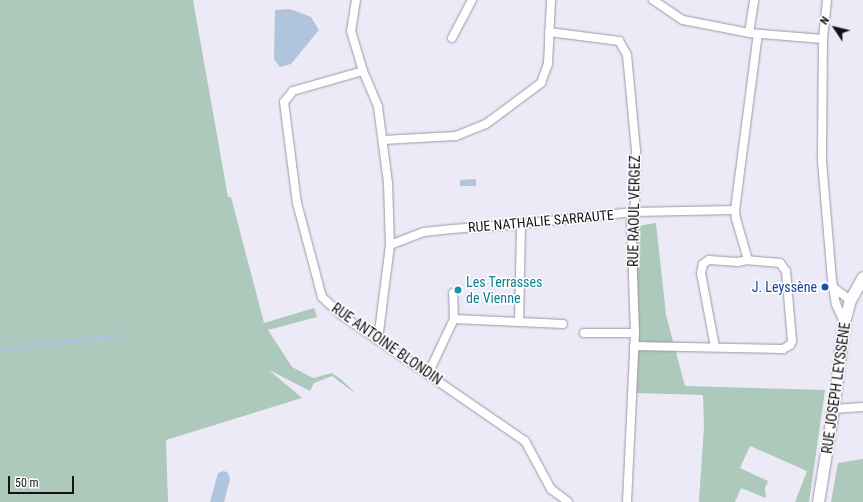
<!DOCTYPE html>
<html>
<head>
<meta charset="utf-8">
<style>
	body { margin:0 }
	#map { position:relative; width:863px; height:502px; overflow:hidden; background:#eceaf7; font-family:"Roboto Condensed",sans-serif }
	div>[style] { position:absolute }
	.green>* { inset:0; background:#adc9bb }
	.water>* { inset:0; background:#b0c4dd }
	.stream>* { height:2.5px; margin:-1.25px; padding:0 1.25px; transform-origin:1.25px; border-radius:1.25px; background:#b0c4dd }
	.roads { filter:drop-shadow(0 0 1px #9a98a4) drop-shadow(0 0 1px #9a98a4) }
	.street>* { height:8px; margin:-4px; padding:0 4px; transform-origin:4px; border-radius:4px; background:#fff }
	.secondary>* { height:11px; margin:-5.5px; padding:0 5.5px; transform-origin:5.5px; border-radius:5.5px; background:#fff }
	.dots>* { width:11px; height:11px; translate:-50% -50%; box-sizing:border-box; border:2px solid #fff; border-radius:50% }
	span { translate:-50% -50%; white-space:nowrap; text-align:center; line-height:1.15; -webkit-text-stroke:3px #fff; paint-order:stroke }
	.street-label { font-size:14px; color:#141317 }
	.culture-label { font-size:14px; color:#0d838f }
	.left { translate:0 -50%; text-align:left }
	.transit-label { font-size:14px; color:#164399 }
	.right { translate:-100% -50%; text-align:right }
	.north { position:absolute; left:815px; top:8px; width:40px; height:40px; -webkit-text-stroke:3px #fff; paint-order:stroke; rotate:305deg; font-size:11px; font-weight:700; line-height:16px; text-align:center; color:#141317 }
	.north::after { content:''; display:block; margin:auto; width:14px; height:18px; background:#141317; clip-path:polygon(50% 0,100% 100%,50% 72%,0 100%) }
	.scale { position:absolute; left:8px; top:476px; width:66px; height:18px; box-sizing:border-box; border:2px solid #141317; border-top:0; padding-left:5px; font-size:12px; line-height:14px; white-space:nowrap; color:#141317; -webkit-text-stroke:3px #fff; paint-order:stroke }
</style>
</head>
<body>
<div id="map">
	<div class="green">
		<i style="clip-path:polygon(0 0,193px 0,228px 197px,231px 197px,264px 323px,314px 308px,317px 317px,268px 330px,292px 367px,313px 378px,332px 373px,342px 380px,356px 394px,332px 376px,314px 383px,310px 391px,269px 370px,302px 398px,166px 440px,168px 502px,0 502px)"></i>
		<i style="clip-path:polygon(656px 223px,666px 315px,685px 386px,825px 390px,809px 502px,795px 502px,807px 471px,750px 446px,740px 468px,768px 481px,765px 488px,766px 498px,741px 488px,735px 502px,699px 502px,704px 427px,703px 395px,636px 393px,639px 340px,636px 231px,638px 226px)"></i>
		<i style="clip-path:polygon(863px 459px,863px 502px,831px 502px,838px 463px)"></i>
	</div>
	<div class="water">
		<i style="clip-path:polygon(290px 9px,311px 17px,319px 30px,291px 64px,280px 67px,274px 59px,275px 10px)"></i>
		<i style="clip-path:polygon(476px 179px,476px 186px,460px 186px,460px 180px)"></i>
		<i style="clip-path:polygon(224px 471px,228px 473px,230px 479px,224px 502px,210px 502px,218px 473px)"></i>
	</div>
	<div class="stream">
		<i style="left:0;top:349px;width:120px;rotate:-6.7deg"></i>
	</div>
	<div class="roads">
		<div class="street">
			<i style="left:356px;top:0;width:31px;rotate:99deg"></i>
			<i style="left:351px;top:31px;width:42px;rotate:73.3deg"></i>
			<i style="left:363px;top:71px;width:39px;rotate:67deg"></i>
			<i style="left:378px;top:107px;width:77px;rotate:82.5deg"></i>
			<i style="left:388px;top:183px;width:62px;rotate:88.2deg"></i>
			<i style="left:390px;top:245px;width:96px;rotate:97.2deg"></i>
			<i style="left:653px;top:0;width:36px;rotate:34deg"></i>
			<i style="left:683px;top:20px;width:67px;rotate:11.1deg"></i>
			<i style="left:749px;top:33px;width:74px;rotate:4.6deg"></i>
			<i style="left:827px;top:0;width:39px;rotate:96deg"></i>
			<i style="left:823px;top:39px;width:122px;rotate:90.5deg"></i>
			<i style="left:822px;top:161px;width:119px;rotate:85.2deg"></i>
			<i style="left:832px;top:280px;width:24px;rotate:81deg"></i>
			<i style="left:836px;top:304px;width:20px;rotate:66deg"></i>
			<i style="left:549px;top:32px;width:71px;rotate:7.3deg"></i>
			<i style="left:619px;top:41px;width:16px;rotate:60deg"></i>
			<i style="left:627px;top:55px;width:95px;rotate:84.6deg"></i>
			<i style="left:636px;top:150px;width:53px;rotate:91.1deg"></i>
			<i style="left:635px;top:203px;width:19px;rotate:102deg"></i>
			<i style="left:631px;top:222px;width:111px;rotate:87.9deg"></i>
			<i style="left:635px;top:333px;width:169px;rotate:92.7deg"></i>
			<i style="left:749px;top:33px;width:33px;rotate:-81deg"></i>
			<i style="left:452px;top:38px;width:43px;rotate:-62.2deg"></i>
			<i style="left:363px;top:71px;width:73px;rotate:164.1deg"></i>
			<i style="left:293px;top:91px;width:14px;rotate:129deg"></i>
			<i style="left:284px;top:102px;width:102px;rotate:82.7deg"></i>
			<i style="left:297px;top:203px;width:97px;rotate:75.1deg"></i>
			<i style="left:322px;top:297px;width:25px;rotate:43deg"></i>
			<i style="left:340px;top:314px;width:224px;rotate:34.5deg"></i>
			<i style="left:525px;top:441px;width:55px;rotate:61.6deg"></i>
			<i style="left:551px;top:489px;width:21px;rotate:37deg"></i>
			<i style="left:383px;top:140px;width:73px;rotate:-3.1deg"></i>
			<i style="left:456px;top:136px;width:32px;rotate:-22deg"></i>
			<i style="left:486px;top:124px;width:69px;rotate:-36.7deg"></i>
			<i style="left:541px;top:83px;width:20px;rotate:-70deg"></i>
			<i style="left:548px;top:64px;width:64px;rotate:-87.3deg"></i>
			<i style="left:390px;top:245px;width:36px;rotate:-21deg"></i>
			<i style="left:424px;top:232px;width:28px;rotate:-6deg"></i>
			<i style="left:452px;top:229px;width:69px;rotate:-4.1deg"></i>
			<i style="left:521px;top:224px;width:113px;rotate:-6.1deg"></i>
			<i style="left:633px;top:212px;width:102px;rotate:-1.1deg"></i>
			<i style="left:735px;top:210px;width:177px;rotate:-82.6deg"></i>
			<i style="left:834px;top:288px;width:20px;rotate:37deg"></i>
			<i style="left:454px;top:319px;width:109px;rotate:2.6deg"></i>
			<i style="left:519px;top:322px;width:98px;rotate:-88.8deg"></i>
			<i style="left:584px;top:333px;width:51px"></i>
			<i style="left:634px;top:346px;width:149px;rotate:1.2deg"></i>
			<i style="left:783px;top:349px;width:8px;rotate:-30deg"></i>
			<i style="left:790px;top:345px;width:4px;rotate:-63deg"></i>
			<i style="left:792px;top:341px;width:70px;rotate:-94.9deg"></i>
			<i style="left:786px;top:271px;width:10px;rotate:-127deg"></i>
			<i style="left:780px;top:263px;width:32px;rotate:-175deg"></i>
			<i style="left:748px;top:260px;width:43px;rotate:-106.3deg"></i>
			<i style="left:736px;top:219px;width:9px;rotate:-96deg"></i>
			<i style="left:715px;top:347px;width:75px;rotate:-100.7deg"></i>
			<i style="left:701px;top:273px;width:9px;rotate:-77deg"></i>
			<i style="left:703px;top:264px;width:7px;rotate:-34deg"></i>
			<i style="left:709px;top:260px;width:29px;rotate:4deg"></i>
			<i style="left:738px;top:262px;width:10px;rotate:-11deg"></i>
			<i style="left:428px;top:374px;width:61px;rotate:-64.7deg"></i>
			<i style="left:454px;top:319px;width:26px;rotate:-92deg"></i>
			<i style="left:833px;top:409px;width:30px;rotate:-4deg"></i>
		</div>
		<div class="secondary">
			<i style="left:818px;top:502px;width:94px;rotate:-80.8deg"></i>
			<i style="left:833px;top:409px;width:88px;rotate:-82.8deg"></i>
			<i style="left:844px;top:322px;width:23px;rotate:-75deg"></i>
			<i style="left:850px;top:300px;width:26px;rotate:-61deg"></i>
		</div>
	</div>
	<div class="dots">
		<i style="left:825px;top:287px;background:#1a4fb4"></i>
		<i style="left:458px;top:290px;background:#0f9aa8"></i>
	</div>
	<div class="street-label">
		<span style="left:634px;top:211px;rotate:-89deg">RUE RAOUL VERGEZ</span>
		<span style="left:541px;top:221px;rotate:-5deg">RUE NATHALIE SARRAUTE</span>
		<span style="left:387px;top:344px;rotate:35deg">RUE ANTOINE BLONDIN</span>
		<span style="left:836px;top:388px;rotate:-82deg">RUE JOSEPH LEYSSENE</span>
	</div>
	<div class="culture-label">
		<span class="left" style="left:466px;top:290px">Les Terrasses<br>de Vienne</span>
	</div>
	<div class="transit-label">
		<span class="right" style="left:817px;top:287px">J. Leyssène</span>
	</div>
	<div class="north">N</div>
	<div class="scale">50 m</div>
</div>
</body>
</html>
